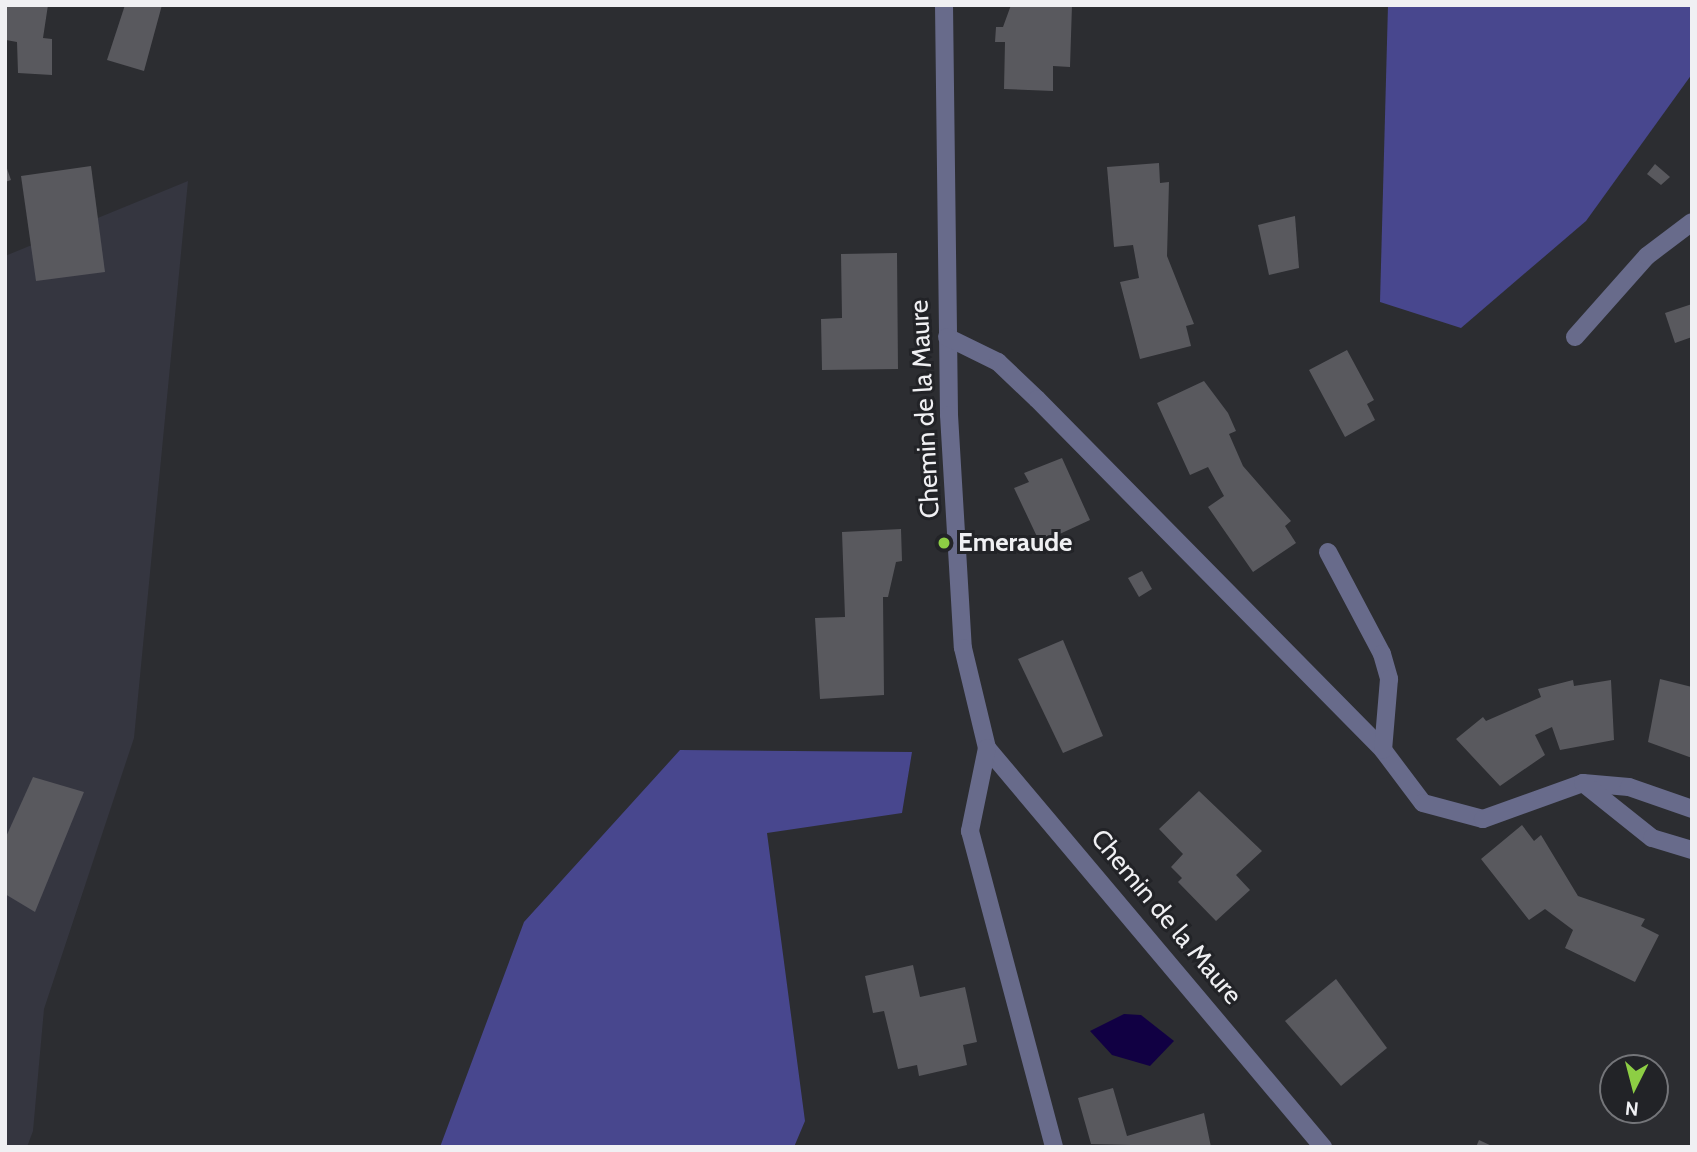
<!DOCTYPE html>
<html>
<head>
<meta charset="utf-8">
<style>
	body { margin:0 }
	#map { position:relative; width:1697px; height:1152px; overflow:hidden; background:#2c2d31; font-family:Cabin,sans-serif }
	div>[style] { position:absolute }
	.built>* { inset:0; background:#353640 }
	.forest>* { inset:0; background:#48478e }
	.water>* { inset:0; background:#110043 }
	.building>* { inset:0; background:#59595e }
	.street>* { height:18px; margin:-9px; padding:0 9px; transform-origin:9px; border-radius:9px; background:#686b8b }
	.dots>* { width:19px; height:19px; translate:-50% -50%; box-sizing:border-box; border:4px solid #222327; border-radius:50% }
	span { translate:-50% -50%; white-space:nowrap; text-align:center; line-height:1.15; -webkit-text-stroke:6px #222327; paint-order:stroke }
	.street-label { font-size:26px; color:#f0f0f3 }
	.poi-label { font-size:26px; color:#f0f0f3; font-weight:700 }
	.left { translate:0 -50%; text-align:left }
	.frame { position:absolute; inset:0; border:7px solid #f0f0f3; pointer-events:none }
	.north { position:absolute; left:1599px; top:1054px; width:70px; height:70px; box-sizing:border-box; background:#222327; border:2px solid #747579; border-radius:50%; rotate:186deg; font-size:19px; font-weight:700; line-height:28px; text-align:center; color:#f0f0f3 }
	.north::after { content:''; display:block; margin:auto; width:24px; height:32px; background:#8dce44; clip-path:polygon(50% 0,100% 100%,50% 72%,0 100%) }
</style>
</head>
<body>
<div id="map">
	<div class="built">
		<i style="clip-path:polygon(188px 181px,134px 738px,44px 1009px,33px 1131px,27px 1147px,5px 1147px,5px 256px)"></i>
	</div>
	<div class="forest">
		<i style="clip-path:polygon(1388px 5px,1692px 5px,1692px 74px,1586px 221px,1461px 328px,1380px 302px)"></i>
		<i style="clip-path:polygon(680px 750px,912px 752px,902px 813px,767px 833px,805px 1121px,794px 1147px,440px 1147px,524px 922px)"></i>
	</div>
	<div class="water">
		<i style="clip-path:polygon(1124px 1014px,1141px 1015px,1174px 1041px,1150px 1066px,1112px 1055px,1090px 1031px)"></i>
	</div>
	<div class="building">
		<i style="clip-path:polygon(5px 5px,48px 5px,43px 38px,52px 39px,52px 75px,18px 73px,17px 42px,6px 40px)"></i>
		<i style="clip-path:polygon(125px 5px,162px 5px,144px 71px,107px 60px)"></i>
		<i style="clip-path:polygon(1011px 5px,1072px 5px,1070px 67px,1053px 66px,1053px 91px,1004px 89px,1005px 42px,995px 42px,996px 27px,1003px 27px)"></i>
		<i style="clip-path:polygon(5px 163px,11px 180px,5px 182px)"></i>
		<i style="clip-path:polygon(1159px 163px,1160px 183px,1169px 182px,1167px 256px,1194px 324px,1186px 326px,1191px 346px,1140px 359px,1120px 282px,1139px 278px,1133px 245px,1114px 247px,1107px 167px)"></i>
		<i style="clip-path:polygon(1655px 164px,1670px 177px,1661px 185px,1647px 174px)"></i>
		<i style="clip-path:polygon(91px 166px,105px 272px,36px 281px,21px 176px)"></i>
		<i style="clip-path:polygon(1295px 216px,1299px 268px,1269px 275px,1258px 225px)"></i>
		<i style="clip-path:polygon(897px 253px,898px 369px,822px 370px,821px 319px,842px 318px,841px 254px)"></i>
		<i style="clip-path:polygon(1692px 304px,1692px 337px,1675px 343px,1665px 313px)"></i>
		<i style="clip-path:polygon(1347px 350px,1374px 400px,1367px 404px,1375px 420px,1345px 437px,1309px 370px)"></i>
		<i style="clip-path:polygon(1204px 381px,1228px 413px,1236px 431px,1229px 434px,1243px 466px,1291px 521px,1285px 526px,1296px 543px,1253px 572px,1208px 507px,1224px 496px,1208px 467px,1190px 475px,1157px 403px)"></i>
		<i style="clip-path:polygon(1062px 458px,1090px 520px,1040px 543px,1014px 488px,1029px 482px,1024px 473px)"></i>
		<i style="clip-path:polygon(901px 529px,902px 561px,896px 562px,888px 597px,883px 597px,884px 695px,820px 699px,815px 618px,845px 617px,842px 532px)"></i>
		<i style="clip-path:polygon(1142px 571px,1152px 589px,1139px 597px,1128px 578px)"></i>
		<i style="clip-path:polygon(1063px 640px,1103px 736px,1063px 753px,1018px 659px)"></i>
		<i style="clip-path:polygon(1660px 679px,1692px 687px,1692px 758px,1648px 742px)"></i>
		<i style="clip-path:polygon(1573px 680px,1574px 686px,1611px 680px,1614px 740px,1560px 750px,1552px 727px,1535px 735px,1545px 755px,1500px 786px,1456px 739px,1483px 717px,1486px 721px,1541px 697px,1538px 689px)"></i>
		<i style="clip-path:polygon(33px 777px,84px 792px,35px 912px,5px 894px,5px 839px)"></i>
		<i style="clip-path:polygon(1199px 791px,1262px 851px,1236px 875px,1250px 890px,1216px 921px,1178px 882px,1182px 878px,1171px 867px,1183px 854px,1159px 829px)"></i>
		<i style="clip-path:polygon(1522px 825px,1534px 841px,1541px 835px,1578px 896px,1645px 919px,1641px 926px,1659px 935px,1635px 982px,1565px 948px,1573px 930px,1545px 909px,1529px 920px,1481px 859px)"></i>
		<i style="clip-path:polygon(913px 965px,920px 997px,965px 987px,977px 1042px,963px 1045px,967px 1065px,919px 1076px,917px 1065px,898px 1069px,884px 1011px,873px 1013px,865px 976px)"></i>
		<i style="clip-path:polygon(1336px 979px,1387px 1048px,1341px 1086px,1285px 1021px)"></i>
		<i style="clip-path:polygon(1113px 1088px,1127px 1136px,1204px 1113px,1211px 1147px,1091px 1144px,1078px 1098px)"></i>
		<i style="clip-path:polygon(1479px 1140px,1494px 1147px,1476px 1147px)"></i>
	</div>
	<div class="street">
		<i style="left:944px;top:5px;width:410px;rotate:89.3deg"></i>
		<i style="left:949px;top:415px;width:233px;rotate:86.6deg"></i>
		<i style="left:963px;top:648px;width:103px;rotate:76.5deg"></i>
		<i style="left:987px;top:748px;width:522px;rotate:49.9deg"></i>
		<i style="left:947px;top:337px;width:57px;rotate:26.1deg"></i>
		<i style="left:998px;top:362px;width:54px;rotate:43.5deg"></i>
		<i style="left:1037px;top:399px;width:493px;rotate:45.4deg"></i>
		<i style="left:1383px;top:750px;width:66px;rotate:53deg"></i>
		<i style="left:1423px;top:803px;width:62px;rotate:14.9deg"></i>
		<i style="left:1483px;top:819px;width:106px;rotate:-19.8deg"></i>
		<i style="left:1583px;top:783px;width:46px;rotate:5deg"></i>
		<i style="left:1629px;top:787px;width:67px;rotate:19.2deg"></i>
		<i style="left:1575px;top:337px;width:108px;rotate:-48.4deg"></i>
		<i style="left:1647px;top:256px;width:56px;rotate:-37.1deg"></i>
		<i style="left:1328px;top:552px;width:115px;rotate:62.1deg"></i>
		<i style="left:1382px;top:654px;width:26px;rotate:74deg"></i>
		<i style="left:1389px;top:679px;width:71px;rotate:94.8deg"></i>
		<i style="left:987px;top:748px;width:85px;rotate:101.6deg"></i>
		<i style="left:970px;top:831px;width:327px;rotate:75.1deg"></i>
		<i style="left:1583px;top:783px;width:88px;rotate:38.6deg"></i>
		<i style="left:1652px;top:838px;width:42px;rotate:16.7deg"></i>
	</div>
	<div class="dots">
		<i style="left:944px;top:543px;background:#8dce44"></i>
	</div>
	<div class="street-label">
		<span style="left:925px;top:409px;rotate:-93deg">Chemin de la Maure</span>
		<span style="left:1166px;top:917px;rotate:50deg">Chemin de la Maure</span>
	</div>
	<div class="poi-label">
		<span class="left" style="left:958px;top:543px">Emeraude</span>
	</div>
	<div class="frame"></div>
	<div class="north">N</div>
</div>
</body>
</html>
